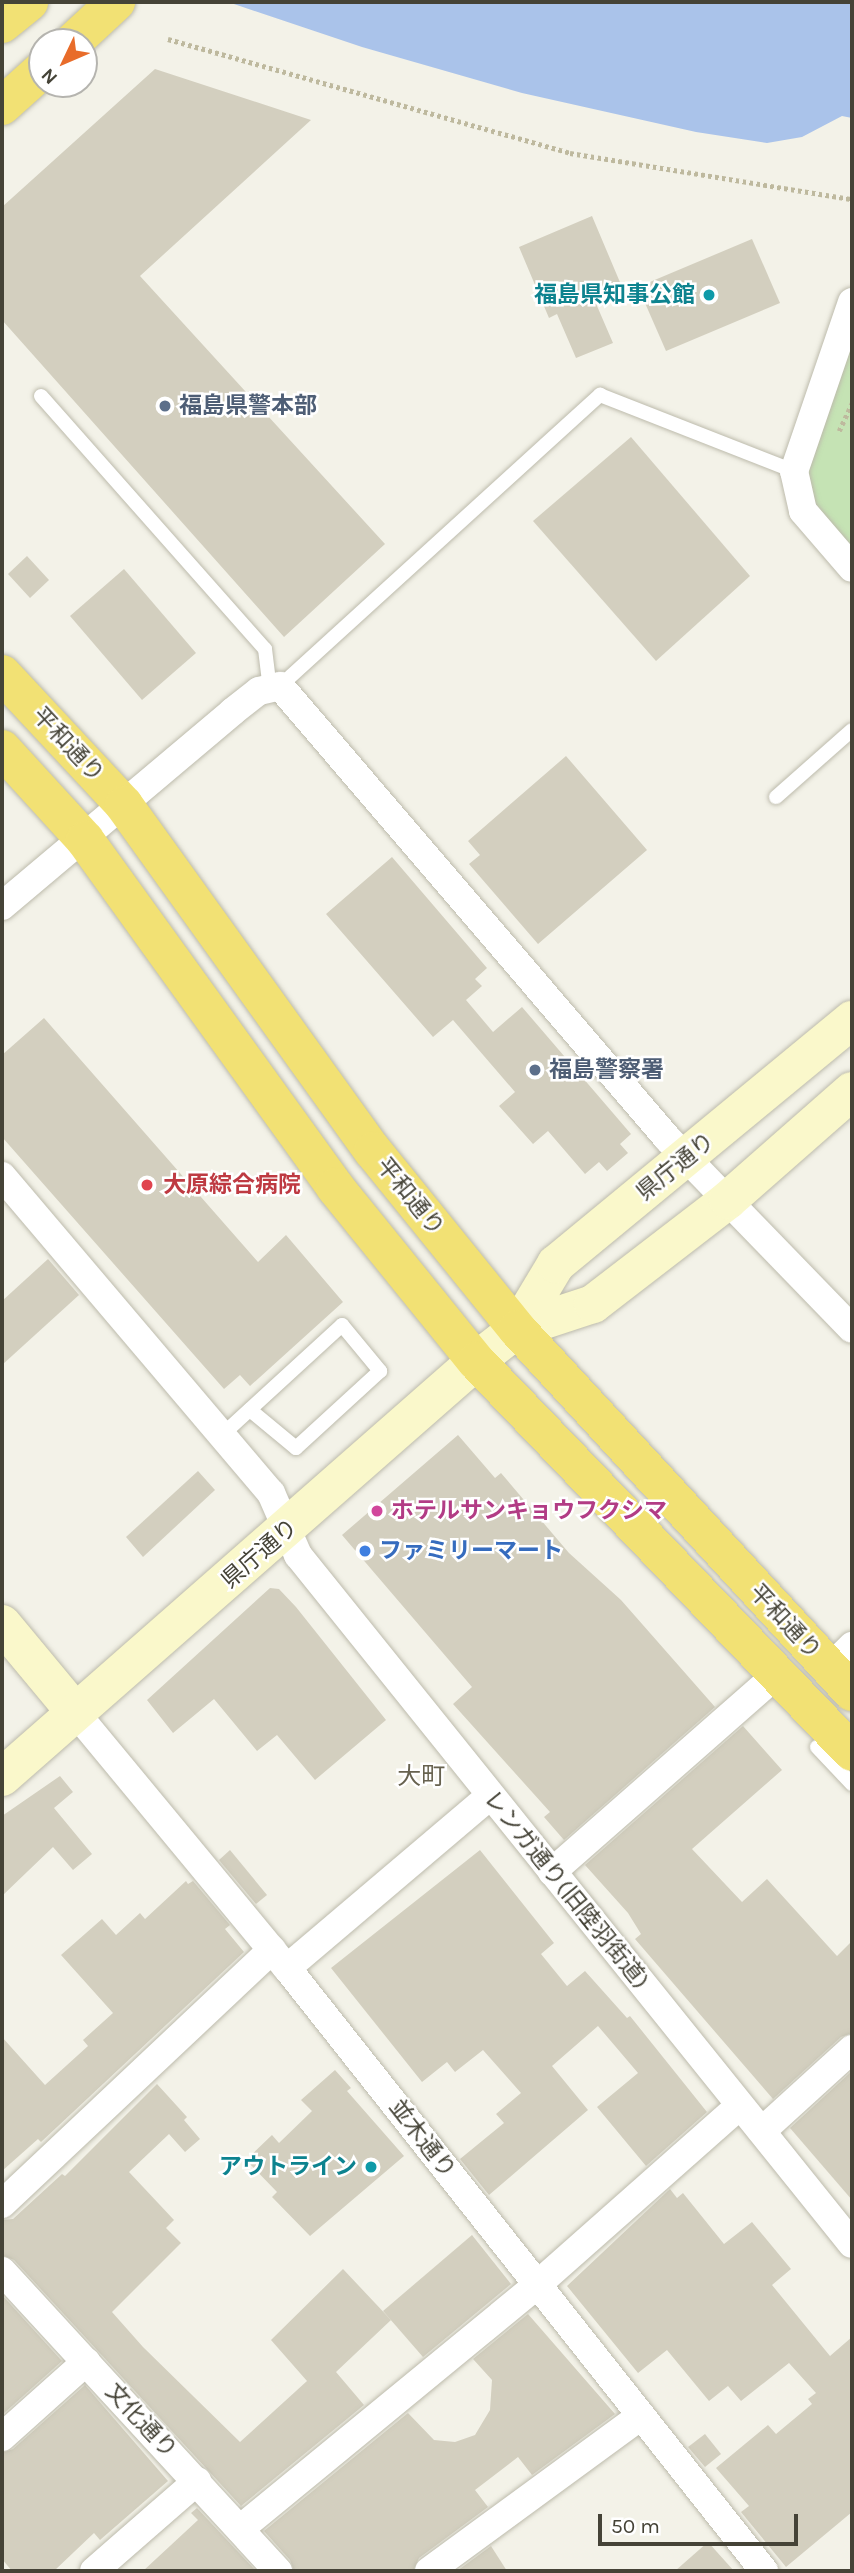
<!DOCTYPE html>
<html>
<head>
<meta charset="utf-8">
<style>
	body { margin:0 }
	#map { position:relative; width:854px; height:2573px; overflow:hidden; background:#f3f2e8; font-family:Karla,"Noto Sans JP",sans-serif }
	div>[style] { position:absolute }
	.green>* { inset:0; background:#c5e3b4 }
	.water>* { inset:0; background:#aac3ea }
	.building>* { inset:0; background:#d3cfbf }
	.path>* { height:4.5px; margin-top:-2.25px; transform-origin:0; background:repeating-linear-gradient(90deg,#beb99e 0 3.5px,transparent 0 7px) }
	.roads { filter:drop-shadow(0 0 2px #bdbbac) drop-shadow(0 0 2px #bdbbac) }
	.lane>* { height:14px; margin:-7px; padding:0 7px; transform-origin:7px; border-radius:7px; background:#fff }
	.street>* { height:28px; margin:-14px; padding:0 14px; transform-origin:14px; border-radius:14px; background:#fff }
	.secondary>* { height:38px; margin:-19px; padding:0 19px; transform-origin:19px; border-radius:19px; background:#faf8cb }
	.highway>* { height:38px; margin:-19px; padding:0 19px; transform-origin:19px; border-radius:19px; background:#f2e174 }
	.dots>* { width:19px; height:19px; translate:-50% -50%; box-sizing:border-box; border:4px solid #fff; border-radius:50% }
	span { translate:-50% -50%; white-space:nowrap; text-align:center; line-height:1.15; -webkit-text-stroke:5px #fff; paint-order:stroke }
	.culture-label { font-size:23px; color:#0d838f; font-weight:700 }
	.right { translate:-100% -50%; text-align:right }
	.service-label { font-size:23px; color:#4e5e75; font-weight:700 }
	.left { translate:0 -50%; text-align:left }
	.street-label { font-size:23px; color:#454337 }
	.health-label { font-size:23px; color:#be3a42; font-weight:700 }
	.hotel-label { font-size:23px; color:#b23c85; font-weight:700 }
	.shop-label { font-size:23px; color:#366cbe; font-weight:700 }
	.neighbourhood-label { font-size:24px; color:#67624f }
	.frame { position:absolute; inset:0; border:4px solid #454337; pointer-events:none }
	.north { position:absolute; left:28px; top:28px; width:70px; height:70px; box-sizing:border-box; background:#fff; border:2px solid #b5b4af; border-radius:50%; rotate:226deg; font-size:19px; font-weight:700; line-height:28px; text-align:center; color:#454337 }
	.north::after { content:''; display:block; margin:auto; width:24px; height:32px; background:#e86c2a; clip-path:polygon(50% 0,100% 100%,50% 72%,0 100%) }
	.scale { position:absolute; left:598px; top:2514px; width:200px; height:32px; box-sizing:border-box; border:4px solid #454337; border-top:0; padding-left:9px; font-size:21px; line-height:24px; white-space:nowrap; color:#454337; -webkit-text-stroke:5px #fff; paint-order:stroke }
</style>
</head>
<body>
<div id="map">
	<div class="green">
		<i style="clip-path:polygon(852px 338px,852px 550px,816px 507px,808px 471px)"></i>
	</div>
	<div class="water">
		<i style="clip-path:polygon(228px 2px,852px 2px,852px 118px,842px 116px,802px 137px,767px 143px,696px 132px,522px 93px,362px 47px)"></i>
	</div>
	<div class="building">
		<i style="clip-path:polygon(155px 69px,311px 120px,140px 276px,385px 544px,284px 637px,2px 320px,2px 207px)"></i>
		<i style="clip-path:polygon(592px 216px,622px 287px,594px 299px,613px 343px,576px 358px,557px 314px,549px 318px,519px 247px)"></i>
		<i style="clip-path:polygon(752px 239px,780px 303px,666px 351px,638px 287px)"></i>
		<i style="clip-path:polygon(631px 437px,750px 576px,656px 661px,533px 521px)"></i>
		<i style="clip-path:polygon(27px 556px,49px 580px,30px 598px,8px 574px)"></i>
		<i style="clip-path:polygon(124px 569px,196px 653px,142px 700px,70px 616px)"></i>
		<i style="clip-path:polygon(566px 756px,647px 850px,538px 944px,469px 864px,480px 855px,468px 841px)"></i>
		<i style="clip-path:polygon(392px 857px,487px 968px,475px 979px,482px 986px,466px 1000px,493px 1032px,522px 1007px,631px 1134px,620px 1144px,628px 1153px,607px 1171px,599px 1162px,585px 1174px,548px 1131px,533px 1144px,499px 1106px,515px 1092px,453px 1020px,433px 1037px,326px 914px)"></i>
		<i style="clip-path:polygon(44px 1018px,258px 1262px,286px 1235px,343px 1302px,250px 1386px,240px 1375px,224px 1389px,2px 1137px,2px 1055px)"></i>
		<i style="clip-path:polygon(48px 1259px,79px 1295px,2px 1365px,2px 1301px)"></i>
		<i style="clip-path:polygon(458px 1435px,495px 1478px,501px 1473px,569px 1553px,621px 1600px,715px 1707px,564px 1840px,544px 1817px,550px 1812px,453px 1704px,472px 1687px,342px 1535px)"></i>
		<i style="clip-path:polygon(198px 1471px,215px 1490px,143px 1557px,126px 1537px)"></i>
		<i style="clip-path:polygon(270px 1588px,279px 1589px,296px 1607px,386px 1720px,315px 1780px,277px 1735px,257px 1751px,214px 1699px,173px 1733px,147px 1700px)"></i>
		<i style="clip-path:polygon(743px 1726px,782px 1770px,692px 1849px,742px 1902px,767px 1879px,837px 1956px,852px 1941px,852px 2033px,841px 2037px,773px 2099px,635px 1939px,641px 1934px,628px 1913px,585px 1865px)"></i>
		<i style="clip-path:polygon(60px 1776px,73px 1792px,54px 1808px,92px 1854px,73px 1870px,53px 1847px,2px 1896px,2px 1816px)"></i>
		<i style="clip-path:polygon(230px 1850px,267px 1895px,256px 1904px,219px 1860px)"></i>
		<i style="clip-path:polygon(480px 1850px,554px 1943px,541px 1954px,567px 1986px,585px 1971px,627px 2018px,630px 2016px,707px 2112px,646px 2166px,597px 2107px,638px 2073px,598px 2026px,552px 2066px,588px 2110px,489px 2195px,460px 2159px,504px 2123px,496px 2114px,521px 2093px,483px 2050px,455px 2072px,447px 2062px,422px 2082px,331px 1968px)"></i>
		<i style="clip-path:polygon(186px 1881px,188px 1884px,193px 1881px,230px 1925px,225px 1929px,244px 1952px,41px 2142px,38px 2139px,2px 2171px,2px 2037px,45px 2085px,88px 2046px,83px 2040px,113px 2013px,61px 1955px,102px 1919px,116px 1935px,140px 1913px,145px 1919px)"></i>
		<i style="clip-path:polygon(335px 2070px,351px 2088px,347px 2091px,404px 2156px,310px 2236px,272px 2197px,277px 2192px,246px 2160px,272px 2135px,279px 2143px,312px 2111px,301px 2100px)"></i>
		<i style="clip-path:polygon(852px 2071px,852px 2200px,790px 2128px)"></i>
		<i style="clip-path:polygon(157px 2084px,187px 2117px,184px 2120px,200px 2139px,185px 2152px,169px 2134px,129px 2172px,174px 2220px,166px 2228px,181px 2243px,112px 2312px,143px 2347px,240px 2442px,307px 2381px,271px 2340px,343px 2269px,391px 2320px,336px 2372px,364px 2405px,241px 2506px,14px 2260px,2px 2255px,2px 2220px,13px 2219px,62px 2174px,65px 2176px)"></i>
		<i style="clip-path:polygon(670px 2189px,677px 2198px,683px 2193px,724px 2244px,752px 2222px,791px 2269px,772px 2285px,830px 2356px,852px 2337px,852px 2512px,786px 2567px,741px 2512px,749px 2506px,716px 2468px,768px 2425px,776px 2434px,812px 2404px,808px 2399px,816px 2393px,789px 2363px,741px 2401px,728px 2386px,709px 2401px,667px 2350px,638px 2373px,567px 2286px)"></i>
		<i style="clip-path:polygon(472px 2235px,511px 2284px,423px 2357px,383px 2311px)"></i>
		<i style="clip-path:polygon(2px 2295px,62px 2361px,2px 2415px)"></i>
		<i style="clip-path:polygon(528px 2314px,615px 2414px,532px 2475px,518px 2457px,475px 2490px,488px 2507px,419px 2558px,413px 2571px,294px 2571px,290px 2560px,264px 2531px,408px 2413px,434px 2440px,455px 2442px,475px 2435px,490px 2410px,492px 2380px,473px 2359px)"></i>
		<i style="clip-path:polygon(85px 2385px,168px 2481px,100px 2540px,94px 2533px,54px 2571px,12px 2571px,2px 2559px,2px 2453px,13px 2449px)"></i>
		<i style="clip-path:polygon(705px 2434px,721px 2454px,705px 2467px,688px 2447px)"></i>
		<i style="clip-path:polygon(197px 2508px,256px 2571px,143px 2571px,198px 2520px,191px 2513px)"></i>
		<i style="clip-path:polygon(708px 2542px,734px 2571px,675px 2571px)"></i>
		<i style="clip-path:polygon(491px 2546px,507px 2571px,457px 2571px)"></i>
	</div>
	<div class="path">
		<i style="left:168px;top:39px;width:418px;rotate:15.8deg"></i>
		<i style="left:570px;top:153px;width:286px;rotate:9.3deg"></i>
		<i style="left:839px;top:431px;width:31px;rotate:-65deg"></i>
	</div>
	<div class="roads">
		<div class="lane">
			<i style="left:41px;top:396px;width:338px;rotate:48.5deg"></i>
			<i style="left:265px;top:649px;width:38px;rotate:83deg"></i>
			<i style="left:280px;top:686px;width:433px;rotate:-42.3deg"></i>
			<i style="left:600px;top:395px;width:208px;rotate:21.4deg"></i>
			<i style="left:776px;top:797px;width:101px;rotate:-41.4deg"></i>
			<i style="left:222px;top:1435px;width:163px;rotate:-42.5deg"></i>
			<i style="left:342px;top:1325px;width:60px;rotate:50.4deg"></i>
			<i style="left:380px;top:1371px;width:114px;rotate:137.5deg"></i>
			<i style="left:296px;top:1448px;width:60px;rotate:-140.4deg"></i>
			<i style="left:817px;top:1747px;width:51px;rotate:46.6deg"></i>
		</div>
		<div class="street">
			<i style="left:852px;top:302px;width:179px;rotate:108.9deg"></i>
			<i style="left:794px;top:471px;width:41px;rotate:77.3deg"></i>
			<i style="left:803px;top:511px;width:75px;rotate:49.3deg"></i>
			<i style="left:2px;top:906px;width:301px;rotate:-40.1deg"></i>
			<i style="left:232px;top:712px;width:34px;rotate:-38deg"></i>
			<i style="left:259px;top:691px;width:22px;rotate:-13deg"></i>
			<i style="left:280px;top:686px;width:596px;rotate:49.42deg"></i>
			<i style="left:668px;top:1139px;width:264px;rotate:45.9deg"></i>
			<i style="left:2px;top:1176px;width:416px;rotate:49.7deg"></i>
			<i style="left:271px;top:1493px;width:68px;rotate:66.5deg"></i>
			<i style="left:298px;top:1555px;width:884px;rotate:51.2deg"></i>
			<i style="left:829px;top:1669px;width:33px;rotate:-45deg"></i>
			<i style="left:75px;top:1712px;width:332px;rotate:50.4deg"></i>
			<i style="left:287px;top:1968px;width:769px;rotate:51.65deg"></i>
			<i style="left:552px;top:1872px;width:297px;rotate:-41.3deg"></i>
			<i style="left:287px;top:1968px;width:266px;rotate:-40.3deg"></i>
			<i style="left:762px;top:2131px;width:122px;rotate:-42.3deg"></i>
			<i style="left:2px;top:2204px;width:371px;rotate:-43.3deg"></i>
			<i style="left:2px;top:2271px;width:408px;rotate:47.4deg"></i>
			<i style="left:2px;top:2437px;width:113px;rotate:-41.8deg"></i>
			<i style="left:240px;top:2529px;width:384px;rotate:-39.4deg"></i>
			<i style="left:537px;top:2285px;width:270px;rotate:-41.5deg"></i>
			<i style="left:94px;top:2571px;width:137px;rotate:-41.1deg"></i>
			<i style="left:429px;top:2571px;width:263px;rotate:-36.2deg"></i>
		</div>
		<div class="secondary">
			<i style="left:517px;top:1329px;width:76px;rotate:-59deg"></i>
			<i style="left:556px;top:1264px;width:384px;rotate:-39.5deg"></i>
			<i style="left:2px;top:1624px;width:114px;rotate:50.3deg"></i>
			<i style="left:2px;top:1777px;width:631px;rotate:-41.27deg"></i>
			<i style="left:476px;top:1361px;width:52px;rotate:-38deg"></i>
			<i style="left:517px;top:1329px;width:80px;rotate:-18.2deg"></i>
			<i style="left:593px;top:1304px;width:170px;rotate:-37.6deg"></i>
			<i style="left:728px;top:1200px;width:165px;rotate:-41.3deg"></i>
		</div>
		<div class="highway">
			<i style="left:2px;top:24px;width:35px;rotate:-39deg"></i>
			<i style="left:73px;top:42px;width:59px;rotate:-42.9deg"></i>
			<i style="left:2px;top:106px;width:54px;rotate:-42deg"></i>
			<i style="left:2px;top:674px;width:179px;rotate:47deg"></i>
			<i style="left:124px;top:805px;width:426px;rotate:54.3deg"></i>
			<i style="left:373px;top:1151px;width:229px;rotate:51deg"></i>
			<i style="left:517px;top:1329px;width:494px;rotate:47.3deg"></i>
			<i style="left:2px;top:749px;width:123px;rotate:47.6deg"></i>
			<i style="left:85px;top:840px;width:428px;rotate:54.2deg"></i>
			<i style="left:335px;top:1187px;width:224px;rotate:51deg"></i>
			<i style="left:476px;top:1361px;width:542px;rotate:46.12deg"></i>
		</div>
	</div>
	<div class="dots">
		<i style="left:709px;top:295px;background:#0f9aa8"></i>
		<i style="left:165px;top:406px;background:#5c6f8a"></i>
		<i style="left:535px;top:1070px;background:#5c6f8a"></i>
		<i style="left:147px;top:1185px;background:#e0444e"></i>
		<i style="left:377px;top:1511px;background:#d1479c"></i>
		<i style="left:365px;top:1551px;background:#3f7fe0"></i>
		<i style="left:371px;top:2167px;background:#0f9aa8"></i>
	</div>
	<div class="culture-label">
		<span class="right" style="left:695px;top:295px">福島県知事公館</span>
		<span class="right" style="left:357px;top:2167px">アウトライン</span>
	</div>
	<div class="service-label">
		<span class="left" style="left:179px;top:406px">福島県警本部</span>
		<span class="left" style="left:549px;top:1070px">福島警察署</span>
	</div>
	<div class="street-label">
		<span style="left:68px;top:745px;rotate:47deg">平和通り</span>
		<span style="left:676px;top:1167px;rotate:-39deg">県庁通り</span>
		<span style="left:410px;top:1197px;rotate:51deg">平和通り</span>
		<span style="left:260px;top:1554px;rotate:-41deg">県庁通り</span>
		<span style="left:785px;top:1622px;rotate:47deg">平和通り</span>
		<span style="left:566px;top:1890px;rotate:51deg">レンガ通り(旧陸羽街道)</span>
		<span style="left:422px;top:2139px;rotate:52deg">並木通り</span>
		<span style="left:141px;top:2421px;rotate:47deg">文化通り</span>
	</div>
	<div class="health-label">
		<span class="left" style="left:163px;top:1185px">大原綜合病院</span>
	</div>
	<div class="hotel-label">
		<span class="left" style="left:391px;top:1511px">ホテルサンキョウフクシマ</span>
	</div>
	<div class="shop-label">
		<span class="left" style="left:379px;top:1551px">ファミリーマート</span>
	</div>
	<div class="neighbourhood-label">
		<span style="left:421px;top:1777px">大町</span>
	</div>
	<div class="frame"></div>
	<div class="north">N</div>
	<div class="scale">50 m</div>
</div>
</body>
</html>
